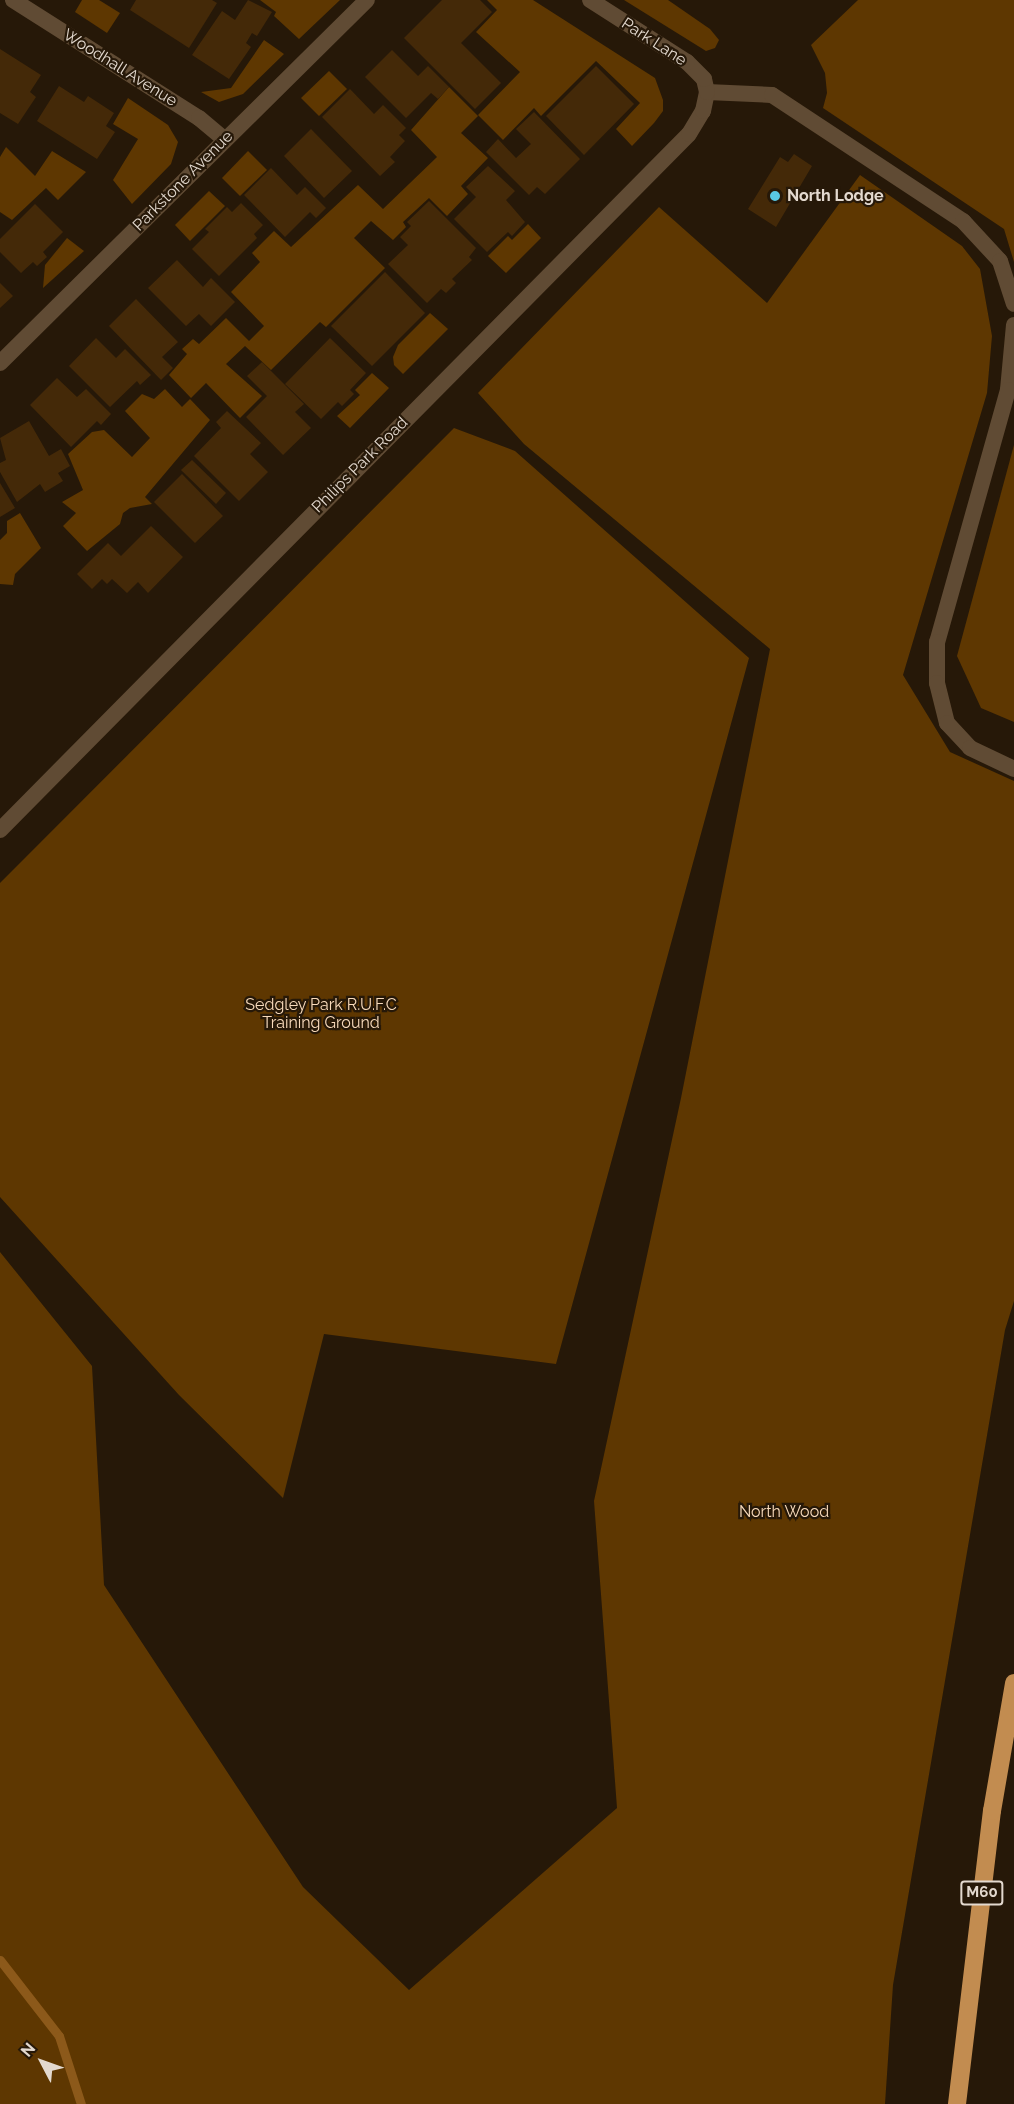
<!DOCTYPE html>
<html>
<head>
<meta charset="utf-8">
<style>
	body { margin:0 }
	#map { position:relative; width:1014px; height:2104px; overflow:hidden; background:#261808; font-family:Raleway,sans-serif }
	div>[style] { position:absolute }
	.green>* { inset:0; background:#5e3701 }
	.stream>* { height:9px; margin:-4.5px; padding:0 4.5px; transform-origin:4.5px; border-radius:4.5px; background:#8c591a }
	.building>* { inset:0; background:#442908 }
	.minor>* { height:16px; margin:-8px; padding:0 8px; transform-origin:8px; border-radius:8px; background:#604b34 }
	.motorway>* { height:18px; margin:-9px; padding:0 9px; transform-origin:9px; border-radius:9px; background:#c28c50 }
	.dots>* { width:16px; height:16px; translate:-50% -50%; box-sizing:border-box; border:3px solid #261808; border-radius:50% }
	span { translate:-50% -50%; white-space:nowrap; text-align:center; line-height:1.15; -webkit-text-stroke:4.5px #261808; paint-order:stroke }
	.shield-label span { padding:2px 4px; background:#261808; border:2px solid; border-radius:4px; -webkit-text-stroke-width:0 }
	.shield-label { font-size:15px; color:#e3d9cf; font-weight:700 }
	.street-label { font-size:16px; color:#e3d9cf }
	.poi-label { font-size:16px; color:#e3d9cf; font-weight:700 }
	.left { translate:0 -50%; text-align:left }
	.park-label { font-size:16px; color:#f9dbbc }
	.north { position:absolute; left:12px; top:2032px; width:60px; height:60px; -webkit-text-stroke:4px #261808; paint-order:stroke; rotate:311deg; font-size:16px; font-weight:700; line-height:24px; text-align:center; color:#e3d9cf }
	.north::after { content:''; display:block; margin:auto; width:21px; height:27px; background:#e3d9cf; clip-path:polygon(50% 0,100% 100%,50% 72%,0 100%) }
</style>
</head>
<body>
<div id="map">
	<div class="green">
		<i style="clip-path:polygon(82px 0,99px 0,120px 13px,107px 33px,75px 12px)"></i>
		<i style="clip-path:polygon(260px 0,340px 0,299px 39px,274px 16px,276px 12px)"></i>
		<i style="clip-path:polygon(487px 0,533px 0,655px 78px,663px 100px,663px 111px,654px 123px,632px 146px,616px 129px,640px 103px,596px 61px,541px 116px,534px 108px,503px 140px,478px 115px,520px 72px,476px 32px,497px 10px)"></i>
		<i style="clip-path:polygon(624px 0,668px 0,710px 29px,719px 40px,715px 48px,706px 51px)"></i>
		<i style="clip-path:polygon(858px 0,1014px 0,1014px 262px,1004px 229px,823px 108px,827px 93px,825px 73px,811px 45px)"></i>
		<i style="clip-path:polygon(264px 40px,284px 54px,243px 94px,219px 102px,201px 92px,231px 88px)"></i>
		<i style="clip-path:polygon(329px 71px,347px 89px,319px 116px,301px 98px)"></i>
		<i style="clip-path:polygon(449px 87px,478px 116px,461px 133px,488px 158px,461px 186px,468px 194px,447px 216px,429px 198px,403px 222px,406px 227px,393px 240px,371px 221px,354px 238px,385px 268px,326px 327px,320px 322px,271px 370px,245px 346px,226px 364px,262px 396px,240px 418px,206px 383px,191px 398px,169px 375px,187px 354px,182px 349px,193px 339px,199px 344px,226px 318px,249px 341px,264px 326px,231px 292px,260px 262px,252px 253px,274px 231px,291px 247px,358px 185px,383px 209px,437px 157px,411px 130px)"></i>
		<i style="clip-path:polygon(128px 98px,168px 125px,178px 142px,171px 164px,132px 204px,113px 180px,138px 139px,113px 124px)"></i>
		<i style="clip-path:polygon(6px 147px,35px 176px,52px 151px,86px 172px,58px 200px,46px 188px,12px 220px,0 212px,0 157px)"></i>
		<i style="clip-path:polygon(248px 151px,267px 170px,240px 196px,222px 178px)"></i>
		<i style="clip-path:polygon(860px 175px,962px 246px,980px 269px,992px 336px,987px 393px,903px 675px,950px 752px,1014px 781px,1014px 1301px,1005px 1330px,893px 1985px,885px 2104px,0 2104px,0 1252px,92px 1366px,104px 1585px,303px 1887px,409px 1990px,617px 1808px,594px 1501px,681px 1098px,770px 649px,524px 444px,478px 393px,659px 207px,767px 303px)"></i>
		<i style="clip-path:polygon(209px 191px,225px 206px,190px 241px,175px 225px)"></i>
		<i style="clip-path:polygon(528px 224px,541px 238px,506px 273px,488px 256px,508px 236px,512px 240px)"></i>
		<i style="clip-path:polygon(67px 238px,84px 251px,43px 288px,45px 265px)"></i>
		<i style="clip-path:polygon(430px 313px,448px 329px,403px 374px,394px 365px,393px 357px,398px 345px)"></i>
		<i style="clip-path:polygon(372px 373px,389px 388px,350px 428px,337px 416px,360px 395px,355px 390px)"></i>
		<i style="clip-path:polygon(165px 389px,182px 407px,190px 399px,210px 420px,145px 497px,152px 504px,130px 508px,123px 513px,120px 524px,87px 551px,63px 526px,76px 513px,62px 502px,83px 490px,68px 454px,92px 432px,104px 430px,132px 457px,150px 438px,125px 411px,142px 394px,154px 399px)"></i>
		<i style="clip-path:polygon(454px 428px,515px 451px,749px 658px,556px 1364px,324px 1334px,283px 1498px,179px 1395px,0 1197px,0 883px)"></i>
		<i style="clip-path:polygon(1014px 445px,1014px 722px,981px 708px,957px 656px)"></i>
		<i style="clip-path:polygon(20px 513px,41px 548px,15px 574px,13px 585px,0 584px,0 540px,7px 533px,7px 521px)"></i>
	</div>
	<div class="stream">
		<i style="left:0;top:1960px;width:96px;rotate:52.2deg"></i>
		<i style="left:59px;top:2036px;width:71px;rotate:72.1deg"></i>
	</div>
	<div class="building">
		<i style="clip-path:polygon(136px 0,212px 0,217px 3px,189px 48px,130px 10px)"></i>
		<i style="clip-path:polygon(248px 0,272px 12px,257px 36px,252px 33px,246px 43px,251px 47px,229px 79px,192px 55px,222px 11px,235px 20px)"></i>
		<i style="clip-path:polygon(442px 0,480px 0,492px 12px,461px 43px,501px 83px,475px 109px,404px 38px)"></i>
		<i style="clip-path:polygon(0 49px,41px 75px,30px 92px,36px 97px,18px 124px,0 113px)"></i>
		<i style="clip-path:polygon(392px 50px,418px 76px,428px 66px,449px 87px,438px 99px,431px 93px,406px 118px,365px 77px)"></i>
		<i style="clip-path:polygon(596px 66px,634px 104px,584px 155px,546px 116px)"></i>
		<i style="clip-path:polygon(59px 86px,84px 102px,88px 96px,114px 113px,106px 126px,115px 132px,97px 159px,37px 121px)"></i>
		<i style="clip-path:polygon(350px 89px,374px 114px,383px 105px,406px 128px,399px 135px,405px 141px,390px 157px,395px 162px,380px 176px,322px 117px)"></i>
		<i style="clip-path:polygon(534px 112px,580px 159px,545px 194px,537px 187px,529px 195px,486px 152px,498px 139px,516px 158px,531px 144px,516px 129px)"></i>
		<i style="clip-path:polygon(311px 129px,352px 171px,324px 198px,284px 156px)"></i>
		<i style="clip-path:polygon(794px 154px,812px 166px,776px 227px,748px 209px,780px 157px,788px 162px)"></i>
		<i style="clip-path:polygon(488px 166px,515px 191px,506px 200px,525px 222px,512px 236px,508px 232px,487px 252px,454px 219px,476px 197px,466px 187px)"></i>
		<i style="clip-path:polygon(271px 168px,297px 195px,305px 187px,326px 208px,316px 218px,310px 212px,285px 237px,244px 195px)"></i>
		<i style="clip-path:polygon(429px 201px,476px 248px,469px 257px,472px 260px,452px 279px,456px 283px,446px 293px,441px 289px,427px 303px,388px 264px,408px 245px,400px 237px,411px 226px,407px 222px)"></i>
		<i style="clip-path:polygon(241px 203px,263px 225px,254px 234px,257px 238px,219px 276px,192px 249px,209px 232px,205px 229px,227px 207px,232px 212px)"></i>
		<i style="clip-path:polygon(35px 204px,63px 232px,43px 252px,47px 257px,37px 266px,33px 262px,21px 273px,0 252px,0 239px)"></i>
		<i style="clip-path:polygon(177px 260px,203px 287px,211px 278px,235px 302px,211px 326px,199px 314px,186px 326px,148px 288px)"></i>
		<i style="clip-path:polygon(385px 272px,425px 313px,372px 366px,331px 326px)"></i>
		<i style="clip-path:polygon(0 283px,13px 296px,0 308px)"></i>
		<i style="clip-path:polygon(136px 299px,178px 342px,162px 357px,173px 368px,161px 380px,109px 326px)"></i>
		<i style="clip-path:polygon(96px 338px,116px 358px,125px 349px,151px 375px,140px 385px,137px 381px,110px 407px,69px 366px)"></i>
		<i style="clip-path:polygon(330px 338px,366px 373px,350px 390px,354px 394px,342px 406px,338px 402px,321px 419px,285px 384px)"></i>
		<i style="clip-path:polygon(262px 362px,304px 404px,295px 412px,311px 428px,283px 455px,246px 417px,267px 396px,247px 376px)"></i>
		<i style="clip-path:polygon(57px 378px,77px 397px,86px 389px,111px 414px,101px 425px,97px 421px,71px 447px,30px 405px)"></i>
		<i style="clip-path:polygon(227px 411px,261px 443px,250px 454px,268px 472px,239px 501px,194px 456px,221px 428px,216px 422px)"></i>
		<i style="clip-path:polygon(29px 421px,49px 456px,61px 449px,70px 466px,58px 473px,63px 481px,45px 492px,40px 484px,17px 502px,0 472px,0 463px,6px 460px,0 438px)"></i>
		<i style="clip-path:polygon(192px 460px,226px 493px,216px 504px,181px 470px)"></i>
		<i style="clip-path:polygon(182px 474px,223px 516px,195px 543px,154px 502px)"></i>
		<i style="clip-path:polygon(0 483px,15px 508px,0 517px)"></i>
		<i style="clip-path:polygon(151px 526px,183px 557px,148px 593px,138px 582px,127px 593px,112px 579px,107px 584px,102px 579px,92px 589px,77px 574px,108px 543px,121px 556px)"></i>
	</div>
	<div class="minor">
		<i style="left:13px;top:0;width:220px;rotate:32.4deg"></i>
		<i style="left:199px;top:118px;width:34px;rotate:40deg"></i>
		<i style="left:707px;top:92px;width:65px;rotate:2.6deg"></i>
		<i style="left:772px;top:95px;width:229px;rotate:33.4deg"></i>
		<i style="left:963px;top:221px;width:54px;rotate:47.2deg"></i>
		<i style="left:1000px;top:261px;width:45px;rotate:72deg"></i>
		<i style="left:1014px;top:325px;width:65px;rotate:95.3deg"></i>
		<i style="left:1008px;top:390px;width:262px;rotate:105.7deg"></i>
		<i style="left:937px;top:642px;width:41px;rotate:90deg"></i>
		<i style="left:937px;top:683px;width:41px;rotate:76deg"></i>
		<i style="left:947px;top:723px;width:34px;rotate:47deg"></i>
		<i style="left:970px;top:748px;width:49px;rotate:25.5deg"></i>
		<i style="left:0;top:363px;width:516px;rotate:-44.69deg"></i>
		<i style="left:0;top:830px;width:979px;rotate:-45.29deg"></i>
		<i style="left:689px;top:134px;width:27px;rotate:-59deg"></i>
		<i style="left:703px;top:111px;width:19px;rotate:-78deg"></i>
		<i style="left:707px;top:92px;width:13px;rotate:-103deg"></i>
		<i style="left:704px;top:79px;width:24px;rotate:-135deg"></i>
		<i style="left:687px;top:62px;width:115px;rotate:-147.4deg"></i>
	</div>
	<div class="motorway">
		<i style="left:957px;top:2104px;width:295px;rotate:-83.2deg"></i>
		<i style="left:992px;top:1811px;width:130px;rotate:-80.2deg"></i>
	</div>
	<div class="dots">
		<i style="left:775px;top:196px;background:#59c8e4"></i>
	</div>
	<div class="shield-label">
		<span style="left:982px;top:1893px">M60</span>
	</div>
	<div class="street-label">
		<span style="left:654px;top:42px;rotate:33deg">Park Lane</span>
		<span style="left:120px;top:68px;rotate:32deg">Woodhall Avenue</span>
		<span style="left:183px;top:181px;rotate:-45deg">Parkstone Avenue</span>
		<span style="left:360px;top:465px;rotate:-45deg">Philips Park Road</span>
	</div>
	<div class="poi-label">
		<span class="left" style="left:787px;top:196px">North Lodge</span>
	</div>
	<div class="park-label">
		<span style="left:321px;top:1014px">Sedgley Park R.U.F.C<br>Training Ground</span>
		<span style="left:784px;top:1512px">North Wood</span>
	</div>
	<div class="north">N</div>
</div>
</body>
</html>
